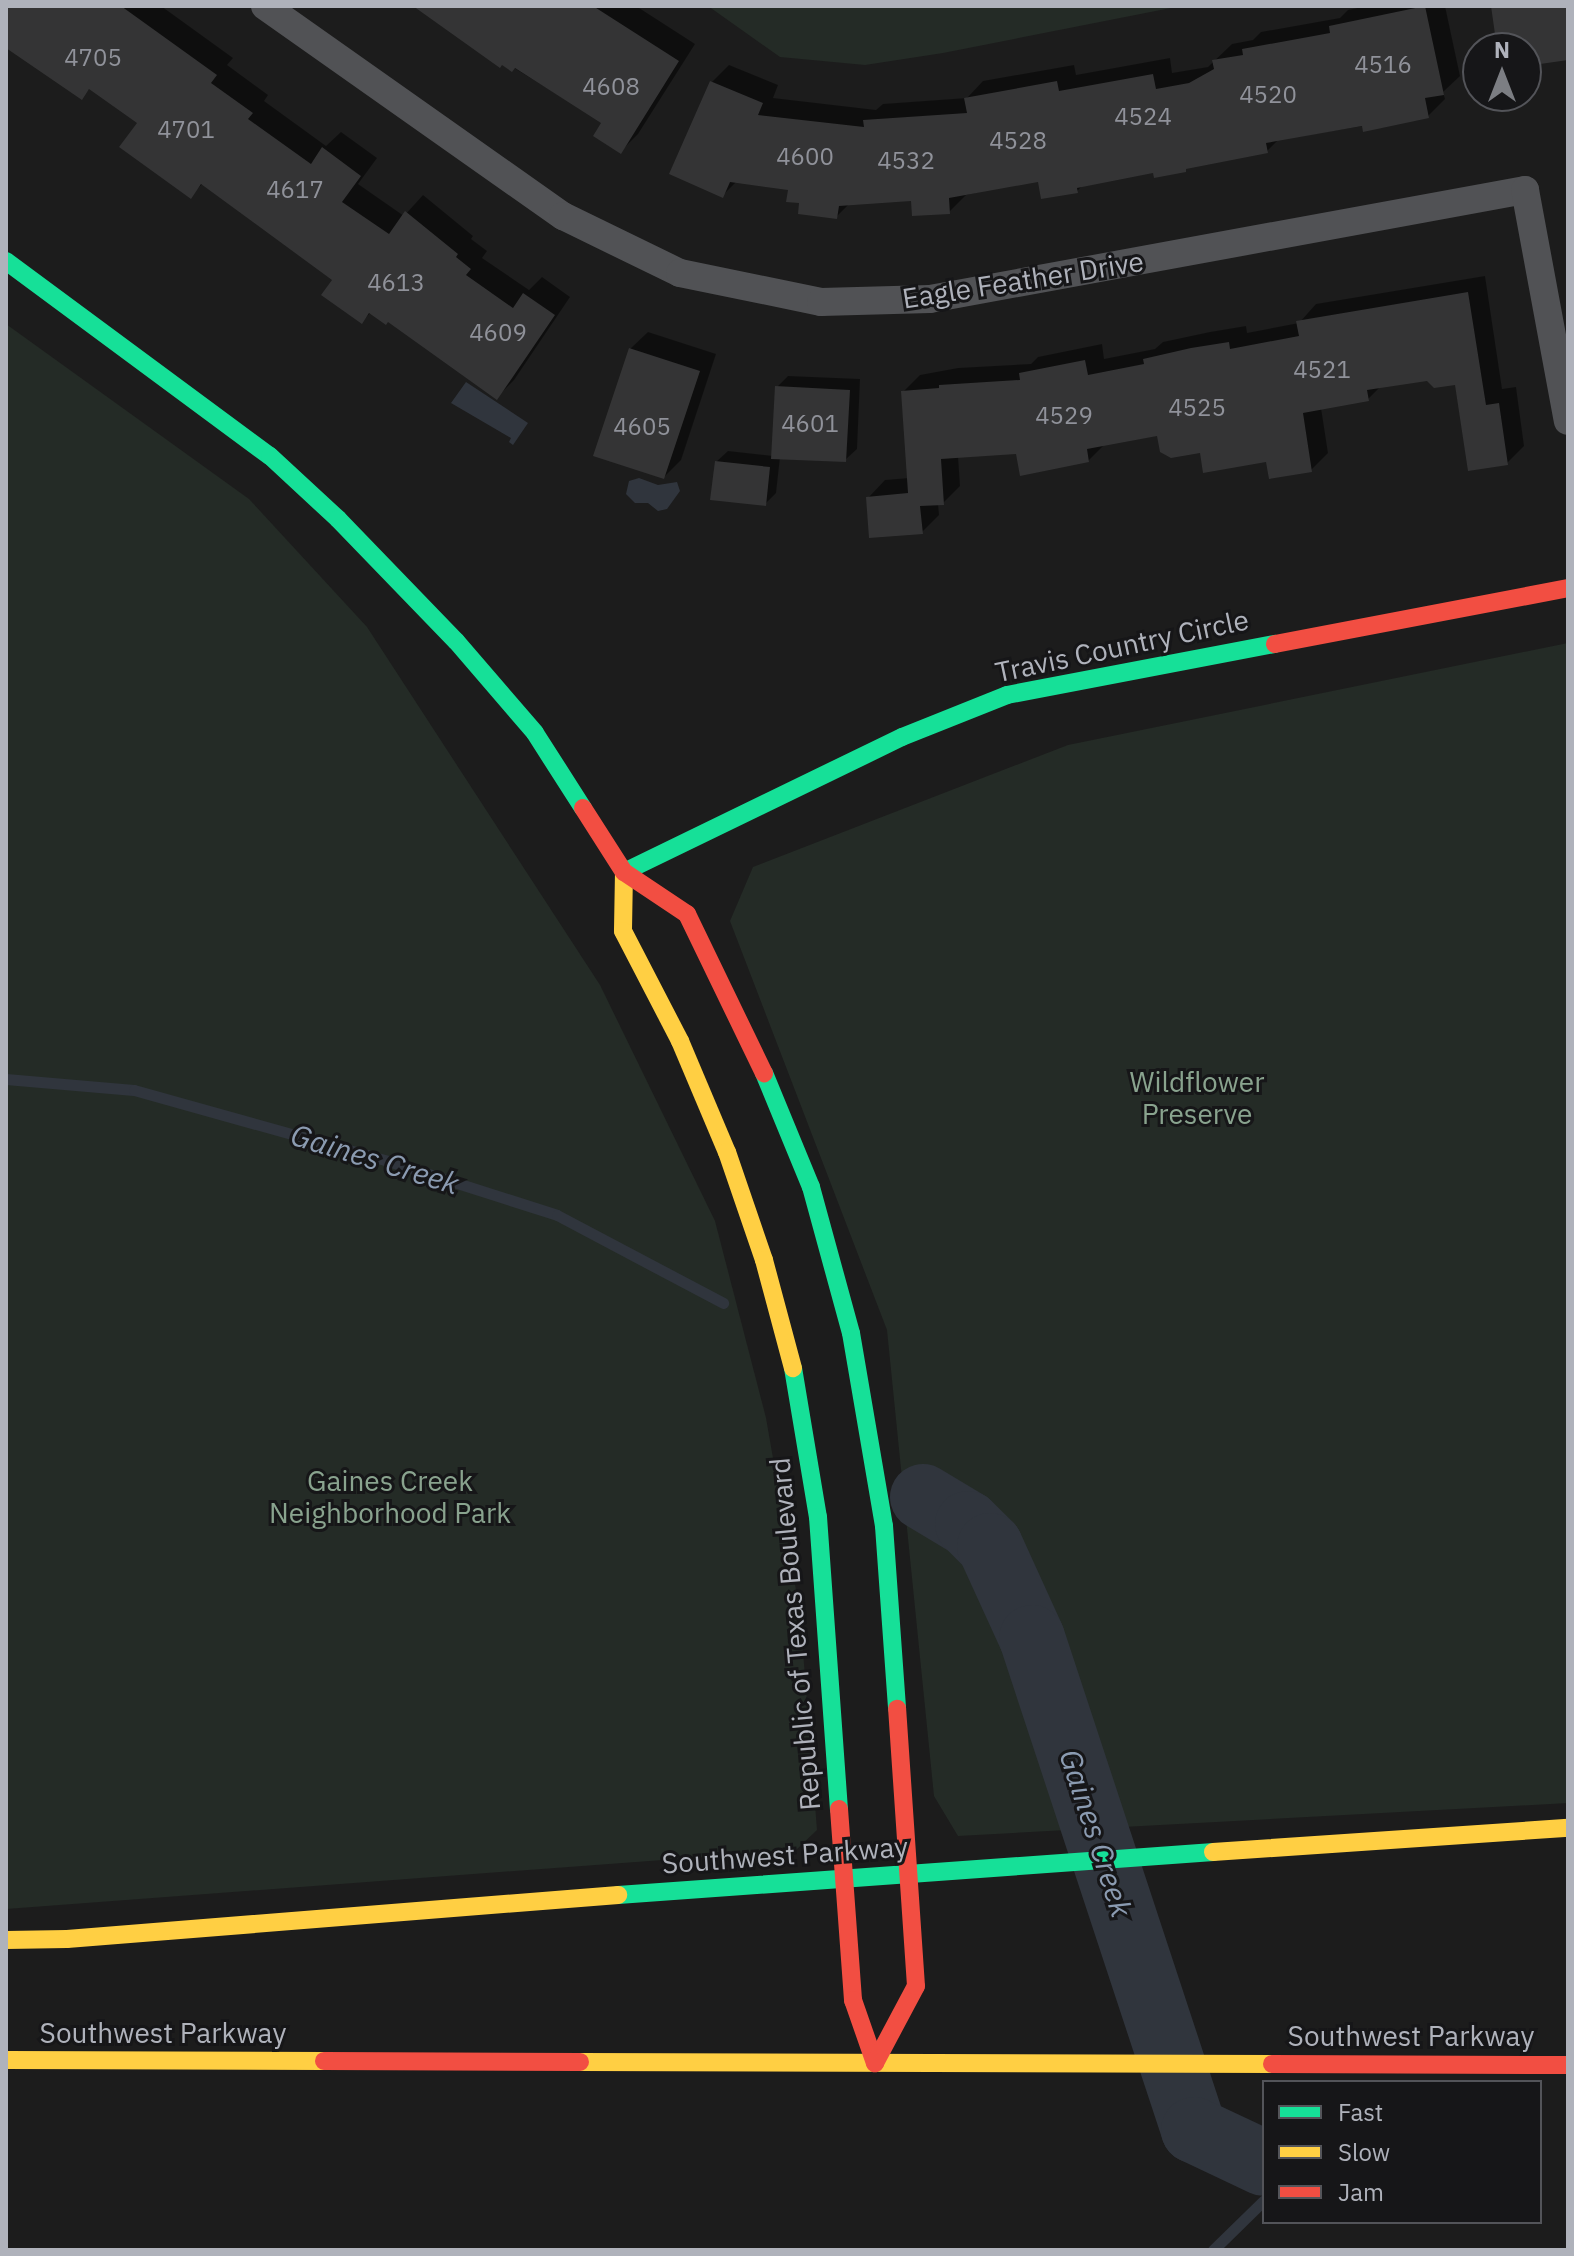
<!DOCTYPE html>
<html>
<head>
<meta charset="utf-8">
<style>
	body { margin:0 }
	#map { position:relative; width:1574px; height:2256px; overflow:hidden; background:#1c1c1c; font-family:"IBM Plex Sans",sans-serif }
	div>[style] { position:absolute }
	.green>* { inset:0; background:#242b26 }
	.water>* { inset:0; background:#30353d }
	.shadow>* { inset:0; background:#0007 }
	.stream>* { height:11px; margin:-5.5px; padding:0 5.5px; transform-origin:5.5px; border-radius:5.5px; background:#30353d }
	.river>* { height:66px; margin:-33px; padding:0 33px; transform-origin:33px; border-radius:33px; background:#30353d }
	.building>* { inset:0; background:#343435 }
	.street>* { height:28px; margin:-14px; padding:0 14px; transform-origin:14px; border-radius:14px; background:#515255 }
	.fast>* { height:18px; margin:-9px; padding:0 9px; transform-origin:9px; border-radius:9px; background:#16e098 }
	.slow>* { height:18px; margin:-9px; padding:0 9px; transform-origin:9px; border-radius:9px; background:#ffcf43 }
	.jam>* { height:18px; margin:-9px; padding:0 9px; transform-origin:9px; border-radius:9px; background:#f24e42 }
	span { translate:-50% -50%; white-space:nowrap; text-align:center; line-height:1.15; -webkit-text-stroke:6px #161618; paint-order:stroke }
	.number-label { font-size:24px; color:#90929a }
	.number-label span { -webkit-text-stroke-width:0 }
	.street-label { font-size:28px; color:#afb2bb }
	.park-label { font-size:28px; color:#89a38e }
	.water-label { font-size:30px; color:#8b9bb1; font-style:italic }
	.frame { position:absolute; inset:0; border:8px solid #afb2bb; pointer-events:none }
	.legend { position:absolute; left:1262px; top:2080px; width:280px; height:144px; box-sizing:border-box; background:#161618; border:2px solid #535459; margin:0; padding:10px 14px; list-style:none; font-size:24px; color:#afb2bb }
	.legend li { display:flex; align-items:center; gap:16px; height:40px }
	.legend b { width:40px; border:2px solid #535459 }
	.north { position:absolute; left:1462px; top:32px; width:80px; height:80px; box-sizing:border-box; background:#161618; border:2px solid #535459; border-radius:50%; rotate:0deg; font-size:22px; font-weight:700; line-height:32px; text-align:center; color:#afb2bb }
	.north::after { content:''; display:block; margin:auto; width:28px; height:36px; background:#7c7e83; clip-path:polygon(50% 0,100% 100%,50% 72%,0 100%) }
</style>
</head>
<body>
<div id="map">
	<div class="green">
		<i style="clip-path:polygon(708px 6px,1181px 6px,943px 53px,865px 65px,780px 57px)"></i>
		<i style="clip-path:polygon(6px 324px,249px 499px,367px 627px,600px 985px,715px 1221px,766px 1418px,800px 1613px,817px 1830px,796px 1850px,6px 1909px)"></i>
		<i style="clip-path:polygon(1568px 643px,1568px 1803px,958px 1836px,934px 1796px,887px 1330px,730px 921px,753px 867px,1068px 745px)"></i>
	</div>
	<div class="water">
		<i style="clip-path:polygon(466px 382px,528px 423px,513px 445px,509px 442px,511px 438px,451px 403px)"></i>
		<i style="clip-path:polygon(639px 478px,658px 485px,677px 482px,680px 491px,667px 509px,658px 511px,648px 503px,635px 503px,626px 494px,629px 481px)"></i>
	</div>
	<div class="shadow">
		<i style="clip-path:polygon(6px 6px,161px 6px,233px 58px,227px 65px,268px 95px,264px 101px,326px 146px,341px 132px,377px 158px,358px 184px,404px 216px,423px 195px,473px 236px,471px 239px,487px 251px,482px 258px,529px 290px,542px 277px,570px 297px,514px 380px,497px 397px,388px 320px,371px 312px,362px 322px,335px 279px,203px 183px,191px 196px,139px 123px,90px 88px,81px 97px)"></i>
		<i style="clip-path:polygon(413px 6px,636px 6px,695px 44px,638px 134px,621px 151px,604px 123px)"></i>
		<i style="clip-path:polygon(1367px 6px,1445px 6px,1460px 76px,1443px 92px,1445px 99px,1428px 116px,1279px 139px,1267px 151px,1189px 166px,1185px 170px,1155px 171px,1083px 185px,1077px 191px,1040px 179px,966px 195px,949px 212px,913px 199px,850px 203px,836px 217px,802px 202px,790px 188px,737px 181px,722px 196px,712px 82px,729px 65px,778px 85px,773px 98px,876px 110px,883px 104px,967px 98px,983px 81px,1074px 65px,1076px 75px,1170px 58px,1172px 73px,1208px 67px,1232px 44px,1253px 40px,1261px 32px,1340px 18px,1348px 10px)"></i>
		<i style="clip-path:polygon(1485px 276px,1502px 389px,1516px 387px,1524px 446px,1507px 463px,1457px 382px,1427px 379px,1381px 386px,1368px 399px,1321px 408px,1328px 453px,1311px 470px,1268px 459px,1201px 450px,1159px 433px,1105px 444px,1088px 461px,1017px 451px,958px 456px,960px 486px,943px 503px,938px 503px,939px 515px,922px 532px,868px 498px,885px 480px,909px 478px,903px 392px,920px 375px,958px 368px,1031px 364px,1038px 357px,1102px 344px,1104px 359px,1155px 349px,1163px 342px,1210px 332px,1246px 326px,1247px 333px,1299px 323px,1316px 304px)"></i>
		<i style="clip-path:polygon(648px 332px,716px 354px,681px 460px,664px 477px,630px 349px)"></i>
		<i style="clip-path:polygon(788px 376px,860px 379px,857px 449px,845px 460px,780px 457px,776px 493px,765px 504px,716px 462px,728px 451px,773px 456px,777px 387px)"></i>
	</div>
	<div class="stream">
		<i style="left:6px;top:1079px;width:128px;rotate:4.9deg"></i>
		<i style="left:134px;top:1090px;width:264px;rotate:15.6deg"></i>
		<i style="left:388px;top:1161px;width:177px;rotate:17.7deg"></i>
		<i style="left:557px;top:1215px;width:188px;rotate:27.9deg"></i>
		<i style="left:1213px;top:2250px;width:71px;rotate:-44.4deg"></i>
	</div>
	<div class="river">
		<i style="left:923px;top:1497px;width:52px;rotate:31deg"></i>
		<i style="left:968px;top:1524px;width:31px;rotate:45deg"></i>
		<i style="left:990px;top:1546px;width:101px;rotate:65.5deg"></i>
		<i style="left:1032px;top:1638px;width:518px;rotate:71.77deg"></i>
		<i style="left:1194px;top:2130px;width:77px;rotate:25.2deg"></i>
	</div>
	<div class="building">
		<i style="clip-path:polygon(6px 6px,121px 6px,217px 75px,211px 83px,253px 113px,248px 119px,311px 164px,322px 147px,361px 176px,342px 202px,389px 234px,405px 211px,458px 254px,456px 257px,471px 269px,466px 275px,513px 308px,523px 293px,555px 315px,497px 400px,388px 322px,386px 325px,369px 313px,362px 324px,321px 295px,332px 280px,201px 184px,191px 199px,119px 147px,137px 123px,89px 89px,82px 100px,6px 48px)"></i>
		<i style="clip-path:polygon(413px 6px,593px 6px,679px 61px,621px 154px,593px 136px,601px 123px,515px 68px,512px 72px,502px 65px,500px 68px)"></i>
		<i style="clip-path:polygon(1425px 6px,1444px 95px,1425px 98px,1429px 118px,1363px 132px,1362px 126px,1266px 143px,1268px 153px,1186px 169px,1186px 172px,1154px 178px,1153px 173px,1077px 188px,1078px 193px,1041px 199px,1038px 182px,949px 198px,950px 214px,912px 216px,911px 201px,839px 206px,837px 219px,798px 214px,799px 203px,786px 202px,788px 190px,730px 182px,723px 198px,669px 174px,710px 81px,763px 103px,758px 115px,864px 127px,863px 120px,967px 113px,964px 98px,1057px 81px,1059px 91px,1153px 74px,1156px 89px,1189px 83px,1214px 69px,1212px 60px,1243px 55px,1242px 49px,1330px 33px,1329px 26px)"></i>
		<i style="clip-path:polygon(1491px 6px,1568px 6px,1568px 60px,1526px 66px,1526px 48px,1497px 48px)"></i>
		<i style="clip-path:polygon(1468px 292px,1486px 405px,1499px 403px,1508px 465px,1468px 471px,1455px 385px,1434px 388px,1427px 381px,1367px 390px,1369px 401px,1303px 413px,1312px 472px,1269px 479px,1266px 462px,1203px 473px,1200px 453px,1171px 458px,1160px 452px,1157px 436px,1087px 449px,1089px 462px,1020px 476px,1016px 454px,941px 459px,944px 505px,920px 506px,923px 534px,869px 538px,866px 497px,908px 493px,901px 391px,939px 388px,939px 385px,1020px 380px,1019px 373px,1085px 360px,1088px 375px,1144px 364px,1143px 359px,1191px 348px,1229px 342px,1230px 349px,1299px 336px,1296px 321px)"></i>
		<i style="clip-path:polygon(629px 348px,700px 371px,664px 479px,593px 456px)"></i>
		<i style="clip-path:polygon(775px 386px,850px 390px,846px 462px,771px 459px)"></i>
		<i style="clip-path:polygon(715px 461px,770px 467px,766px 506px,710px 500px)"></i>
	</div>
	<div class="street">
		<i style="left:265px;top:6px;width:365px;rotate:35.2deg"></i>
		<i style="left:563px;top:216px;width:130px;rotate:26deg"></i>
		<i style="left:680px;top:273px;width:144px;rotate:11.6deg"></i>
		<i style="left:821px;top:302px;width:109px;rotate:-1.6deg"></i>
		<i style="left:930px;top:299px;width:605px;rotate:-10.38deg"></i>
		<i style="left:1525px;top:190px;width:235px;rotate:79.5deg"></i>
	</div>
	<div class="fast">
		<i style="left:6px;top:261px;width:328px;rotate:36.5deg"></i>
		<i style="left:270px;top:456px;width:93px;rotate:42.8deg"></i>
		<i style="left:338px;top:519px;width:170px;rotate:46deg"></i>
		<i style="left:456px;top:641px;width:121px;rotate:49.3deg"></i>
		<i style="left:535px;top:733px;width:89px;rotate:57.4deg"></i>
		<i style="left:624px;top:872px;width:309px;rotate:-25.9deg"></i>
		<i style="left:902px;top:737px;width:113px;rotate:-21.8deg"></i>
		<i style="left:1007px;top:695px;width:273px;rotate:-10.8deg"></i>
		<i style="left:764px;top:1073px;width:123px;rotate:67.6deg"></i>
		<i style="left:811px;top:1187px;width:151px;rotate:74.7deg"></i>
		<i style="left:851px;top:1333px;width:196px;rotate:80.3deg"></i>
		<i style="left:884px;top:1526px;width:183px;rotate:85.9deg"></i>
		<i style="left:793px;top:1368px;width:151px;rotate:80.5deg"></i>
		<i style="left:818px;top:1517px;width:293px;rotate:85.9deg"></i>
		<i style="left:618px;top:1895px;width:597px;rotate:-4.13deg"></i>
	</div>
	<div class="slow">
		<i style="left:624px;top:872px;width:59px;rotate:91deg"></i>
		<i style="left:623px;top:931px;width:124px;rotate:62.6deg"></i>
		<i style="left:680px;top:1041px;width:121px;rotate:67.1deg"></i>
		<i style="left:727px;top:1152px;width:114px;rotate:71.1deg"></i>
		<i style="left:764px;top:1260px;width:112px;rotate:75deg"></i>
		<i style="left:1213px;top:1852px;width:356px;rotate:-3.9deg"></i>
		<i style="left:6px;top:1940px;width:61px;rotate:-0.9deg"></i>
		<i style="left:67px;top:1939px;width:553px;rotate:-4.57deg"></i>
		<i style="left:6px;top:2060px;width:318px;rotate:0.2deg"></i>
		<i style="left:580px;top:2062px;width:692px;rotate:0.17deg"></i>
	</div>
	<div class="jam">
		<i style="left:1275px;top:644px;width:298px;rotate:-10.8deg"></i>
		<i style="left:583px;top:808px;width:76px;rotate:57.4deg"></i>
		<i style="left:624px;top:872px;width:76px;rotate:33.7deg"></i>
		<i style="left:687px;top:914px;width:177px;rotate:64.2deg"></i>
		<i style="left:839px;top:1809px;width:192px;rotate:85.8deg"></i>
		<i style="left:853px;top:2000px;width:67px;rotate:70.8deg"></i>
		<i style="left:324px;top:2061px;width:256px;rotate:0.2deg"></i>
		<i style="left:875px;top:2063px;width:87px;rotate:-62deg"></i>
		<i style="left:916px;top:1986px;width:278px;rotate:-93.9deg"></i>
		<i style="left:1272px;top:2064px;width:296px;rotate:0.2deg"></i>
	</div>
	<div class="number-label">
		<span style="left:93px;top:58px">4705</span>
		<span style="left:1383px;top:65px">4516</span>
		<span style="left:611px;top:87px">4608</span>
		<span style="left:1268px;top:95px">4520</span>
		<span style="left:1143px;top:117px">4524</span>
		<span style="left:186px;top:130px">4701</span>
		<span style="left:1018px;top:141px">4528</span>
		<span style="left:805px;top:157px">4600</span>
		<span style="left:906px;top:161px">4532</span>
		<span style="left:295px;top:190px">4617</span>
		<span style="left:396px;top:283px">4613</span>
		<span style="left:498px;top:333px">4609</span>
		<span style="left:1322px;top:370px">4521</span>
		<span style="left:1197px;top:408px">4525</span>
		<span style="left:1064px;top:416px">4529</span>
		<span style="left:810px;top:424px">4601</span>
		<span style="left:642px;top:427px">4605</span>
	</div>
	<div class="street-label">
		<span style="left:1023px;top:280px;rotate:-9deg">Eagle Feather Drive</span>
		<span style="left:1122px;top:646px;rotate:-12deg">Travis Country Circle</span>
		<span style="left:795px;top:1634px;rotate:-95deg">Republic of Texas Boulevard</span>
		<span style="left:785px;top:1855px;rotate:-4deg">Southwest Parkway</span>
		<span style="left:163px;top:2033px">Southwest Parkway</span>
		<span style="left:1411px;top:2036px">Southwest Parkway</span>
	</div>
	<div class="park-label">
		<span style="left:1197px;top:1098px">Wildflower<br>Preserve</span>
		<span style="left:390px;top:1497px">Gaines Creek<br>Neighborhood Park</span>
	</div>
	<div class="water-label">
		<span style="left:375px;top:1159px;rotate:17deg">Gaines Creek</span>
		<span style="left:1096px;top:1833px;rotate:72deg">Gaines Creek</span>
	</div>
	<div class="frame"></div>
	<ul class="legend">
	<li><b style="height:10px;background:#16e098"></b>Fast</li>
	<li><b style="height:10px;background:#ffcf43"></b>Slow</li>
	<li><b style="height:10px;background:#f24e42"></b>Jam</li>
	</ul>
	<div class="north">N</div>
</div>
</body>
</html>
